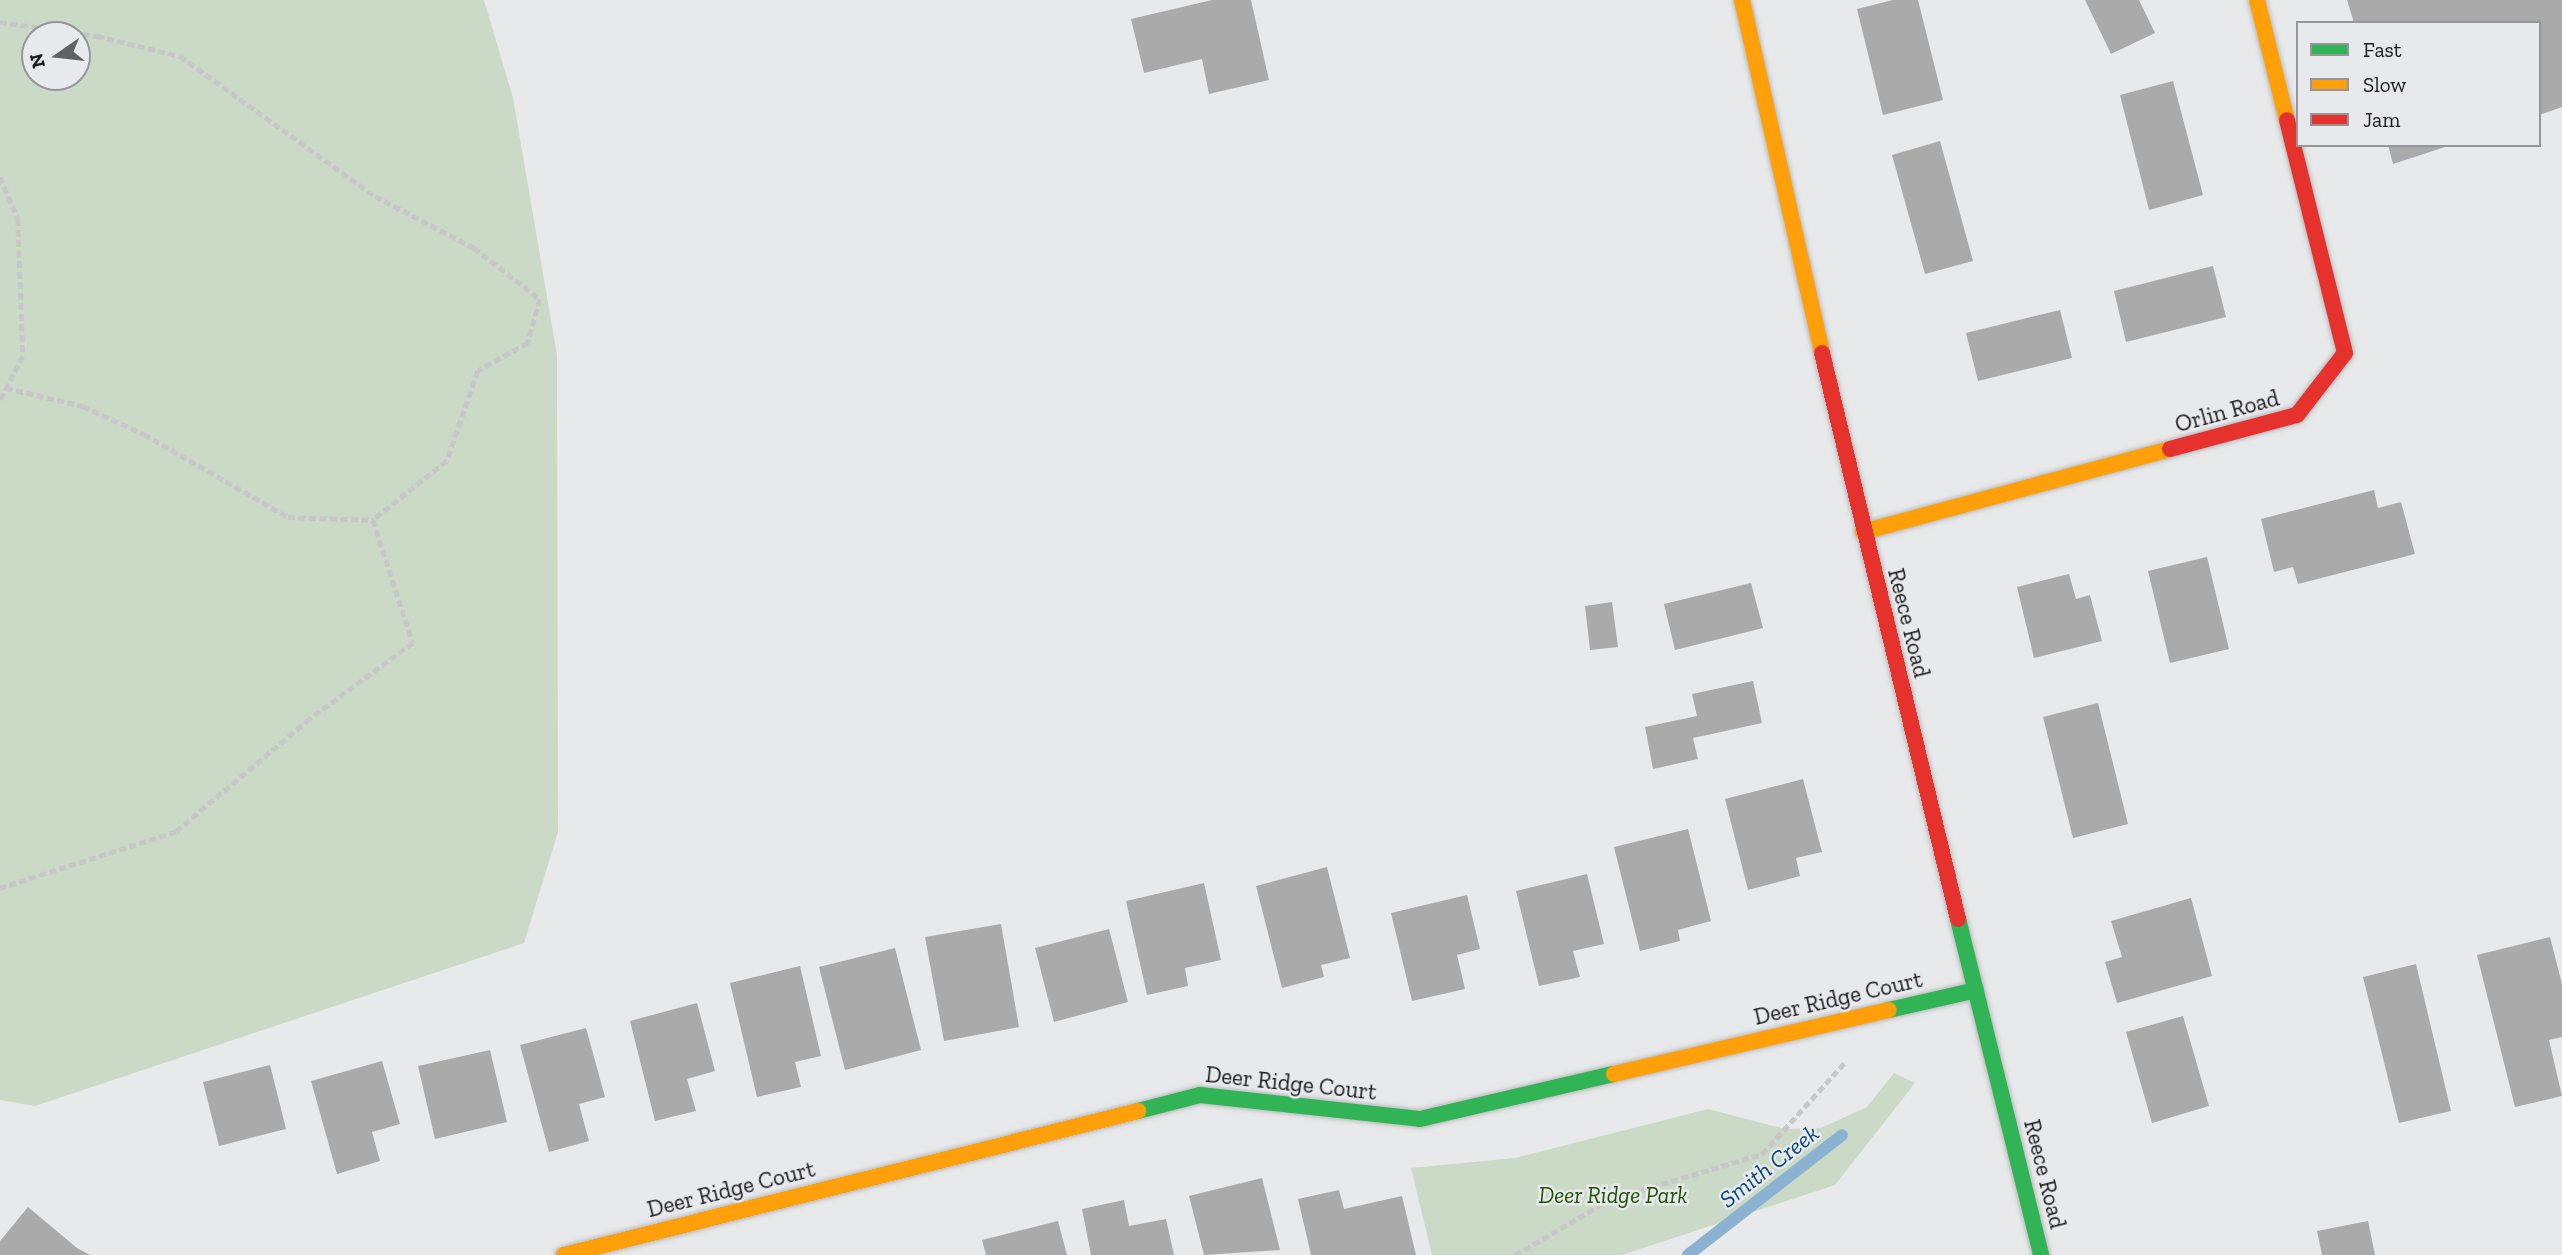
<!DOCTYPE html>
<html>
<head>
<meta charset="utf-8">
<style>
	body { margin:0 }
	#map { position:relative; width:2562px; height:1255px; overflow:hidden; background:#e8e9eb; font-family:"Zilla Slab",serif }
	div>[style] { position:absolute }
	.green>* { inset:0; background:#cadac6 }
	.stream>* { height:12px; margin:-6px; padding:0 6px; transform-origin:6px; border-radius:6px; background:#8cb2d2 }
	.building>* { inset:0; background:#aaaaab }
	.path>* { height:4.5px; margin-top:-2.25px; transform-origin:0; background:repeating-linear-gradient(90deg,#c7c7c8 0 7px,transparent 0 10.5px) }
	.roads { filter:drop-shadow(0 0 2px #b9babb) drop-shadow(0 0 2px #b9babb) }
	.fast>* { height:16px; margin:-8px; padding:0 8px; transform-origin:8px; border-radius:8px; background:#30b455 }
	.slow>* { height:16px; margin:-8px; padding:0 8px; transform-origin:8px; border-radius:8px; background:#ff9f0a }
	.jam>* { height:16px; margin:-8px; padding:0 8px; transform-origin:8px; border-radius:8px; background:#e5322d }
	span { translate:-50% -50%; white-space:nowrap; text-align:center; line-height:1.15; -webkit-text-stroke:5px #e7e9ec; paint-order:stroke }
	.street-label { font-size:23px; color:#1a1a1c }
	.park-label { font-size:23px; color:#1f5200; font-style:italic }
	.water-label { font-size:24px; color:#054874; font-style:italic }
	.legend { position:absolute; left:2296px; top:21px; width:245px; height:126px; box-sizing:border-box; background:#e7e9ec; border:2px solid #959699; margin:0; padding:9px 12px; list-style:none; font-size:21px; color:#1a1a1c }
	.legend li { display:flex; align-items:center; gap:14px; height:35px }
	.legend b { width:35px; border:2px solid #959699 }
	.north { position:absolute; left:21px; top:21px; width:70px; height:70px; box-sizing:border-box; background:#e7e9ec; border:2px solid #959699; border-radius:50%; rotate:256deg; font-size:19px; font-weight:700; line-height:28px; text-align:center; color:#1a1a1c }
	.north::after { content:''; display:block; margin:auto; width:24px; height:32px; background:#626264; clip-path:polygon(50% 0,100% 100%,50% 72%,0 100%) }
</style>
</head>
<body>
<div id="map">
	<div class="green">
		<i style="clip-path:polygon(evenodd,0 0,484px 0,513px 98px,557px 355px,558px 832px,524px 943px,35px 1106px,0 1100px,0 0,35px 35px,77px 35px,77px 77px,35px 77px,35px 35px)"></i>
		<i style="clip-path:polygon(1894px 1073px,1915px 1083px,1835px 1185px,1622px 1255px,1432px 1255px,1411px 1168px,1515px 1158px,1708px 1109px,1785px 1129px,1821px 1128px,1867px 1107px)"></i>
	</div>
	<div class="stream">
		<i style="left:1688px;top:1255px;width:195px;rotate:-37.9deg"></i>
	</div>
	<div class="building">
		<i style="clip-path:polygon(1212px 0,1251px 0,1269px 80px,1209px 94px,1202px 59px,1144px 73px,1131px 19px)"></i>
		<i style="clip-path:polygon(1893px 0,1918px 0,1943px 100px,1883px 115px,1857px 9px)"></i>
		<i style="clip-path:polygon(2085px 0,2139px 0,2155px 33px,2111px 54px)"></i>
		<i style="clip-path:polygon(2347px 0,2562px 0,2562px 107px,2539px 115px,2539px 23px,2354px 23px)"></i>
		<i style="clip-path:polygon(2173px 81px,2203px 195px,2149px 210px,2120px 95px)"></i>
		<i style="clip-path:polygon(1940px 141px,1973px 261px,1925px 274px,1892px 155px)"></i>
		<i style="clip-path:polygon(2388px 145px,2448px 145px,2448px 146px,2393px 164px)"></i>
		<i style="clip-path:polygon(2213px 266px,2226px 317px,2126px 342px,2114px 291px)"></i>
		<i style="clip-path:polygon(2060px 310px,2072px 358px,1978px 381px,1966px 333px)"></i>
		<i style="clip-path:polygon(2374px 490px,2378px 508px,2401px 502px,2415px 554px,2298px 584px,2293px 567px,2274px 572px,2261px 519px)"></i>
		<i style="clip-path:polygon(2207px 557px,2229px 649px,2170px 663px,2148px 571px)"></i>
		<i style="clip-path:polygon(2069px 574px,2076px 599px,2090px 595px,2102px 641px,2034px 658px,2017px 587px)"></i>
		<i style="clip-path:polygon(1751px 583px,1763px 628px,1675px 650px,1664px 604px)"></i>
		<i style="clip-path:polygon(1612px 602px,1618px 647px,1590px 650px,1585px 606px)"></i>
		<i style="clip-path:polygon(1753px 681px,1762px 723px,1693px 738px,1698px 759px,1653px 769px,1645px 727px,1697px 716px,1692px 694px)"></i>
		<i style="clip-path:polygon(2098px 703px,2128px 824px,2073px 838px,2043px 717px)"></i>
		<i style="clip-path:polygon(1803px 779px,1822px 852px,1796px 858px,1800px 876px,1748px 890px,1725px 799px)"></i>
		<i style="clip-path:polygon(1688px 829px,1711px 921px,1678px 930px,1680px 941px,1640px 951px,1614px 847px)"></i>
		<i style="clip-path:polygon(1327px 867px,1350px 958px,1321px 965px,1324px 977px,1282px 988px,1256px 886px)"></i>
		<i style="clip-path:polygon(1587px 874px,1604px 944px,1573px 951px,1580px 977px,1539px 986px,1516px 891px)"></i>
		<i style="clip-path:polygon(1204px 883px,1221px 960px,1185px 968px,1188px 986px,1147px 995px,1126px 901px)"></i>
		<i style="clip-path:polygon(1467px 895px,1480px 949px,1457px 955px,1465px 989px,1412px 1001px,1391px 913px)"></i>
		<i style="clip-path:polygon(2191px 898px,2212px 976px,2117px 1003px,2105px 962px,2122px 957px,2111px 921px)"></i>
		<i style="clip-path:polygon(1001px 924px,1019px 1027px,944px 1041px,925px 937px)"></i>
		<i style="clip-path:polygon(1109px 929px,1128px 1002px,1054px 1022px,1035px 948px)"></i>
		<i style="clip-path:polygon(2550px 937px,2562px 984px,2562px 1037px,2549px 1040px,2562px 1096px,2515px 1107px,2477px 955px)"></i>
		<i style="clip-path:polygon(895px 948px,921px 1050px,845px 1070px,819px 967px)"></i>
		<i style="clip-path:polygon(2416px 964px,2451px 1111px,2399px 1123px,2363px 977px)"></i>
		<i style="clip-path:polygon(800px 966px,821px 1056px,795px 1062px,801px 1087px,757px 1097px,730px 983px)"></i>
		<i style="clip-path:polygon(697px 1003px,715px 1071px,687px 1079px,696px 1111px,655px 1121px,630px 1021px)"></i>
		<i style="clip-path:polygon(2183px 1016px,2209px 1106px,2152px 1123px,2126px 1032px)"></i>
		<i style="clip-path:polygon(586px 1028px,605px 1097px,579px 1104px,589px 1141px,549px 1152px,520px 1045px)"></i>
		<i style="clip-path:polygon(490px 1050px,507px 1122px,435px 1139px,418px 1066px)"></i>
		<i style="clip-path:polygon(382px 1061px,400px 1124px,372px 1132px,380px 1161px,337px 1174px,311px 1081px)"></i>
		<i style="clip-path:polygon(270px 1065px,286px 1129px,219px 1146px,203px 1082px)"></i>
		<i style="clip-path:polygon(1262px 1178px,1280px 1250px,1204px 1255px,1189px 1196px)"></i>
		<i style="clip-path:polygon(1339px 1190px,1344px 1209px,1402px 1196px,1416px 1255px,1311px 1255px,1298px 1199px)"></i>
		<i style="clip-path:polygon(1124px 1200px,1129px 1226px,1166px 1219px,1174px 1255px,1091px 1255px,1082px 1209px)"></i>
		<i style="clip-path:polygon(28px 1207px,77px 1248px,90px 1255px,0 1255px,0 1241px)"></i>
		<i style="clip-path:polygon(1058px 1221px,1067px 1255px,986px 1255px,982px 1240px)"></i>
		<i style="clip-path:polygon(2368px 1221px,2375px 1255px,2322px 1255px,2317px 1231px)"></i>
	</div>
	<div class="path">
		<i style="left:0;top:22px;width:98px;rotate:8.2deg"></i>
		<i style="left:97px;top:36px;width:85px;rotate:13.5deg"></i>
		<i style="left:180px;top:56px;width:240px;rotate:35.7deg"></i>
		<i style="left:375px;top:196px;width:112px;rotate:27.7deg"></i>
		<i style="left:474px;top:248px;width:83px;rotate:37.7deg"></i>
		<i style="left:540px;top:299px;width:46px;rotate:105.3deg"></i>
		<i style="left:528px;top:343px;width:57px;rotate:150.8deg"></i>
		<i style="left:478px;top:371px;width:95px;rotate:109deg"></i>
		<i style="left:447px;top:461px;width:95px;rotate:141.4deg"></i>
		<i style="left:373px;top:520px;width:129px;rotate:72deg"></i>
		<i style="left:413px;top:643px;width:128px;rotate:143.6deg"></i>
		<i style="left:310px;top:719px;width:175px;rotate:139.9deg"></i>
		<i style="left:176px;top:832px;width:185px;rotate:162.3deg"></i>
		<i style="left:0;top:177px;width:46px;rotate:66.8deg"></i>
		<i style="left:18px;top:219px;width:137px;rotate:87.9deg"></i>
		<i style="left:23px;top:356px;width:51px;rotate:117.1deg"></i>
		<i style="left:6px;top:388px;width:79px;rotate:13.2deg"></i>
		<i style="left:83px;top:406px;width:67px;rotate:24.7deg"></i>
		<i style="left:144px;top:434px;width:166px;rotate:30deg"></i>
		<i style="left:288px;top:517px;width:85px;rotate:2deg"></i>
		<i style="left:1515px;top:1255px;width:111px;rotate:-30.3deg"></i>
		<i style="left:1611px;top:1199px;width:158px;rotate:-16.6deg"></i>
		<i style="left:1762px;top:1154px;width:125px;rotate:-47.9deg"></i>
	</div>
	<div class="roads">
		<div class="fast">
			<i style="left:1958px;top:919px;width:346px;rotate:76.1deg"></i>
			<i style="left:1889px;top:1010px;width:89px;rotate:-12.9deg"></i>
			<i style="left:1138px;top:1111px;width:64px;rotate:-14.5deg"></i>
			<i style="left:1200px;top:1095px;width:221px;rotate:6.2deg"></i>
			<i style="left:1420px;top:1119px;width:199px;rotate:-13.1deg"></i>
		</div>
		<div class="slow">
			<i style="left:1742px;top:0;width:362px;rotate:77.2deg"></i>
			<i style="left:2257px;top:0;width:124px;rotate:76deg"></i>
			<i style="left:1863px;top:532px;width:318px;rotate:-15.1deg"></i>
			<i style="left:1614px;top:1074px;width:282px;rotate:-13.1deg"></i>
			<i style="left:564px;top:1255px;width:592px;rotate:-14.08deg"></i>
		</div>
		<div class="jam">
			<i style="left:1822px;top:353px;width:582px;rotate:76.49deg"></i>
			<i style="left:2170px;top:449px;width:131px;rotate:-15deg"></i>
			<i style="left:2297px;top:415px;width:78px;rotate:-52.3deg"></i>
			<i style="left:2345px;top:353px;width:240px;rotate:-104deg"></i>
		</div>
	</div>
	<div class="street-label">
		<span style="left:2227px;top:411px;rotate:-15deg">Orlin Road</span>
		<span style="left:1909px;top:623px;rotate:76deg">Reece Road</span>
		<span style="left:1838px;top:998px;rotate:-13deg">Deer Ridge Court</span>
		<span style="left:1291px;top:1083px;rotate:6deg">Deer Ridge Court</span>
		<span style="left:2045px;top:1174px;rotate:76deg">Reece Road</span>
		<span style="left:731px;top:1189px;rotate:-14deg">Deer Ridge Court</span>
	</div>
	<div class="park-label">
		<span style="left:1613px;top:1195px">Deer Ridge Park</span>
	</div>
	<div class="water-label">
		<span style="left:1769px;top:1166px;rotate:-38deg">Smith Creek</span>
	</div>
	<ul class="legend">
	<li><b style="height:9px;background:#30b455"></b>Fast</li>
	<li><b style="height:9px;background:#ff9f0a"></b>Slow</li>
	<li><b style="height:9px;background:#e5322d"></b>Jam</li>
	</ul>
	<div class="north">N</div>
</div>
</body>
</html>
